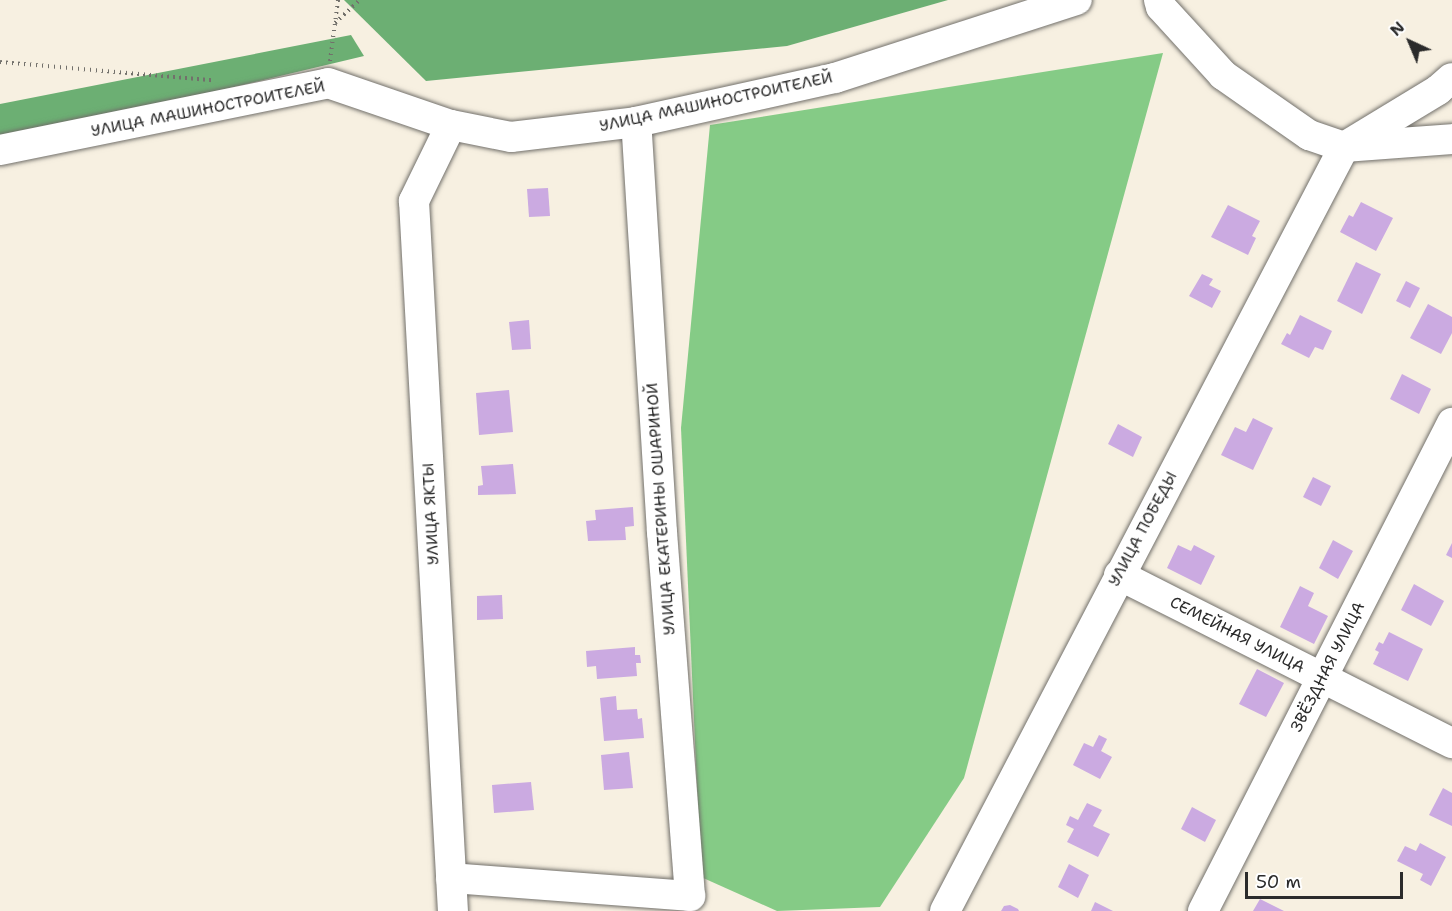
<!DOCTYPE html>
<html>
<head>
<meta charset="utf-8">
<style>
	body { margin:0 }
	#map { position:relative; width:1452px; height:911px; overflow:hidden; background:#f7f0e1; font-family:"Shantell Sans",sans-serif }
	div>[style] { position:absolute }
	.green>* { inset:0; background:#85cb86 }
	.forest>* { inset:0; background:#6caf73 }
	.building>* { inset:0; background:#cbaae1 }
	.path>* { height:4px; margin-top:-2px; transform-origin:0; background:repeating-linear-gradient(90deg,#72706b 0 1.5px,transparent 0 6px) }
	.roads { filter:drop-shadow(0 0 2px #72706b) drop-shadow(0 0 2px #72706b) }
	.minor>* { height:30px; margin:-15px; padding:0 15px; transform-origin:15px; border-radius:15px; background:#fff }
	span { translate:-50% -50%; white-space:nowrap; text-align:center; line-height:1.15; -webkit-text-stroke:6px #fff; paint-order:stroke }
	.street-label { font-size:16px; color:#2b2b2b }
	.north { position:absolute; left:1380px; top:12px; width:60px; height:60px; -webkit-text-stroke:4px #fff; paint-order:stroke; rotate:316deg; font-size:16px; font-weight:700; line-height:24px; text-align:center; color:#2b2b2b }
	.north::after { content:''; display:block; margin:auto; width:21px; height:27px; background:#2b2b2b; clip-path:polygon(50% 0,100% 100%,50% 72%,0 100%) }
	.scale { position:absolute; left:1245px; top:872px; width:158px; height:27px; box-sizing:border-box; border:3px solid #2b2b2b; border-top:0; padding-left:8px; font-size:18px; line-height:21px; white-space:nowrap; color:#2b2b2b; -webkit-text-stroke:4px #fff; paint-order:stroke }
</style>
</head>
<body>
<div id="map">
	<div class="green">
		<i style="clip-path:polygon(1163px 53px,964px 778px,880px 907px,777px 911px,701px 877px,681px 428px,710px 125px)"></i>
	</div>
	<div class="forest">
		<i style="clip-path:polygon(344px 0,948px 0,787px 46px,426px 81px)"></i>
		<i style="clip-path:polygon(351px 35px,364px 56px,0 143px,0 104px)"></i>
	</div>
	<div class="building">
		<i style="clip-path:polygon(548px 188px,550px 216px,529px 217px,527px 189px)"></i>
		<i style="clip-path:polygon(1361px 202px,1393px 218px,1376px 251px,1340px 232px,1349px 215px,1353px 217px)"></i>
		<i style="clip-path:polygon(1228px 205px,1260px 221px,1252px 236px,1256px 238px,1248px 255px,1211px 237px)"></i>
		<i style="clip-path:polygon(1356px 262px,1381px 274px,1362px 314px,1337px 301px)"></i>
		<i style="clip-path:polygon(1202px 274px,1213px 279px,1209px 285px,1221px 291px,1212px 308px,1189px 296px)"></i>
		<i style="clip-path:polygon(1406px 281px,1420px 288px,1410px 308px,1396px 301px)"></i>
		<i style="clip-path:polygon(1428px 304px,1452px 317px,1452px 333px,1441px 354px,1410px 338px)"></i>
		<i style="clip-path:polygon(1300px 315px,1332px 331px,1323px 350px,1315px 347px,1309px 358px,1281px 344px,1287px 333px,1290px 335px)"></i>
		<i style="clip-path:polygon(529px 320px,531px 349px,512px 350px,509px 322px)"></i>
		<i style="clip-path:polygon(1402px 374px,1431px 389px,1419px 414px,1390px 399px)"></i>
		<i style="clip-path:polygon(509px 390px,513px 432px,479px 435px,476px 393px)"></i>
		<i style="clip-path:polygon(1253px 418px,1273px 428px,1253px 470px,1221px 455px,1235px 427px,1246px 432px)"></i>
		<i style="clip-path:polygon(1118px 424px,1142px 437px,1133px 457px,1108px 444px)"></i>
		<i style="clip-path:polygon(513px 464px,516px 494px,478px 495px,478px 486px,483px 485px,481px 466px)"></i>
		<i style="clip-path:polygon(1313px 477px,1331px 486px,1321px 506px,1303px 497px)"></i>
		<i style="clip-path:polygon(633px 507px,634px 526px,625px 527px,626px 540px,588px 541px,586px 521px,596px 520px,595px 510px)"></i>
		<i style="clip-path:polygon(1333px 540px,1353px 551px,1338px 579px,1319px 568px)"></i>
		<i style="clip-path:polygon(1452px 543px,1452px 558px,1446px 555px)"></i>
		<i style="clip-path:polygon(1178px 545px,1191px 551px,1194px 545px,1215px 556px,1201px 585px,1167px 568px)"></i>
		<i style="clip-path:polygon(1414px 584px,1444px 601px,1431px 626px,1401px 610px)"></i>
		<i style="clip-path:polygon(1300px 586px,1314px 593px,1308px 606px,1328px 616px,1314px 644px,1280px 627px)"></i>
		<i style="clip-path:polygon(502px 595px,503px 619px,477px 620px,477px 596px)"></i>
		<i style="clip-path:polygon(1389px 632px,1423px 649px,1408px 681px,1373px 664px,1379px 652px,1375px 650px,1379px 642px,1383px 644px)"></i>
		<i style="clip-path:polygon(635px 647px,635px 655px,640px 655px,641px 663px,636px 663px,637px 676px,597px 679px,596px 666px,587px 667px,586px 651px)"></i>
		<i style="clip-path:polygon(1257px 669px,1284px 683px,1266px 717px,1239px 704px)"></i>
		<i style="clip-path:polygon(616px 696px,617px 710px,637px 709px,638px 719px,642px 718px,644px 738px,604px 741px,600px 698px)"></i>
		<i style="clip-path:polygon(1099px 735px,1107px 739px,1101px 751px,1112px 757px,1100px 779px,1073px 765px,1084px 743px,1093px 747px)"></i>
		<i style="clip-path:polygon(629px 752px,633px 788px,604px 790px,601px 755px)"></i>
		<i style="clip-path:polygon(531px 782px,534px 810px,494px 813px,492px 785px)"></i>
		<i style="clip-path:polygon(1443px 788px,1452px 793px,1452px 826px,1429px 815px)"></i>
		<i style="clip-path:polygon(1087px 803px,1102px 810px,1093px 826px,1110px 834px,1098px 857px,1067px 842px,1074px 829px,1066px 825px,1070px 816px,1078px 820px)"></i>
		<i style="clip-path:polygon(1192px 807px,1216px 820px,1205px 842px,1181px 829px)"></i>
		<i style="clip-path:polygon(1420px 843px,1446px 857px,1431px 886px,1420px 880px,1423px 874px,1397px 861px,1405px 846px,1416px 851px)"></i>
		<i style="clip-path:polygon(1069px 864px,1089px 875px,1078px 898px,1058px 887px)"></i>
		<i style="clip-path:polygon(1260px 899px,1284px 911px,1253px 911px)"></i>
		<i style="clip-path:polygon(1095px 902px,1113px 911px,1091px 911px)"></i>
		<i style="clip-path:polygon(1010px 905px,1018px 909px,1019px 911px,1001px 911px,1004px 906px)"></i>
	</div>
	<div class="path">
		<i style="left:335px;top:23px;width:34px;rotate:-43deg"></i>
		<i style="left:330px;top:61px;width:62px;rotate:-82.5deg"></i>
		<i style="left:0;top:62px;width:213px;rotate:4.9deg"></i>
	</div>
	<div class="roads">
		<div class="minor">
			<i style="left:1159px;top:0;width:7px;rotate:74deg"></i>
			<i style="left:1161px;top:7px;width:92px;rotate:47.6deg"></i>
			<i style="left:1223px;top:75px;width:105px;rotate:34.9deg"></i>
			<i style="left:1309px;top:135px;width:37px;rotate:19deg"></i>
			<i style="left:1344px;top:147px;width:108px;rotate:-4.2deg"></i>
			<i style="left:451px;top:125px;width:85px;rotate:116deg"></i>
			<i style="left:414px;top:201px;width:711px;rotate:86.86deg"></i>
			<i style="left:1349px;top:144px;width:104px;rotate:-31.2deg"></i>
			<i style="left:1438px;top:90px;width:18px;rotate:-41deg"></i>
			<i style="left:0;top:150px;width:335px;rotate:-11.5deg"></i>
			<i style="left:328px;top:83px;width:130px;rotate:18.9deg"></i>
			<i style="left:451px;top:125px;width:61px;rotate:11.3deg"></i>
			<i style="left:511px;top:137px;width:126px;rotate:-6.8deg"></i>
			<i style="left:636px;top:122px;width:204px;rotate:-12.5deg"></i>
			<i style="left:835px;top:78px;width:254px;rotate:-17.9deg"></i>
			<i style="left:1119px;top:575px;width:373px;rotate:26.8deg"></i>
			<i style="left:451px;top:878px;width:240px;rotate:4.3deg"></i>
			<i style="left:690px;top:896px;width:365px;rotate:-94.4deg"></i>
			<i style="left:662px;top:532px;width:411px;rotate:-93.6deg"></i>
			<i style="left:945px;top:911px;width:862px;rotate:-62.42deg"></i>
			<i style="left:1203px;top:911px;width:548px;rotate:-62.97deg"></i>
		</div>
	</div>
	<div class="street-label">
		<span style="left:716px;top:102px;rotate:-12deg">УЛИЦА МАШИНОСТРОИТЕЛЕЙ</span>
		<span style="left:208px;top:109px;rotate:-11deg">УЛИЦА МАШИНОСТРОИТЕЛЕЙ</span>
		<span style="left:661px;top:509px;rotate:-94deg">УЛИЦА ЕКАТЕРИНЫ ОШАРИНОЙ</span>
		<span style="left:431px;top:514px;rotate:-93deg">УЛИЦА ЯКТЫ</span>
		<span style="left:1143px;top:529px;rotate:-62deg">УЛИЦА ПОБЕДЫ</span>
		<span style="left:1237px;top:635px;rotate:27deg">СЕМЕЙНАЯ УЛИЦА</span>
		<span style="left:1328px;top:667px;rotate:-63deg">ЗВЁЗДНАЯ УЛИЦА</span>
	</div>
	<div class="north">N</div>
	<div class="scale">50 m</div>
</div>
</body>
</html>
